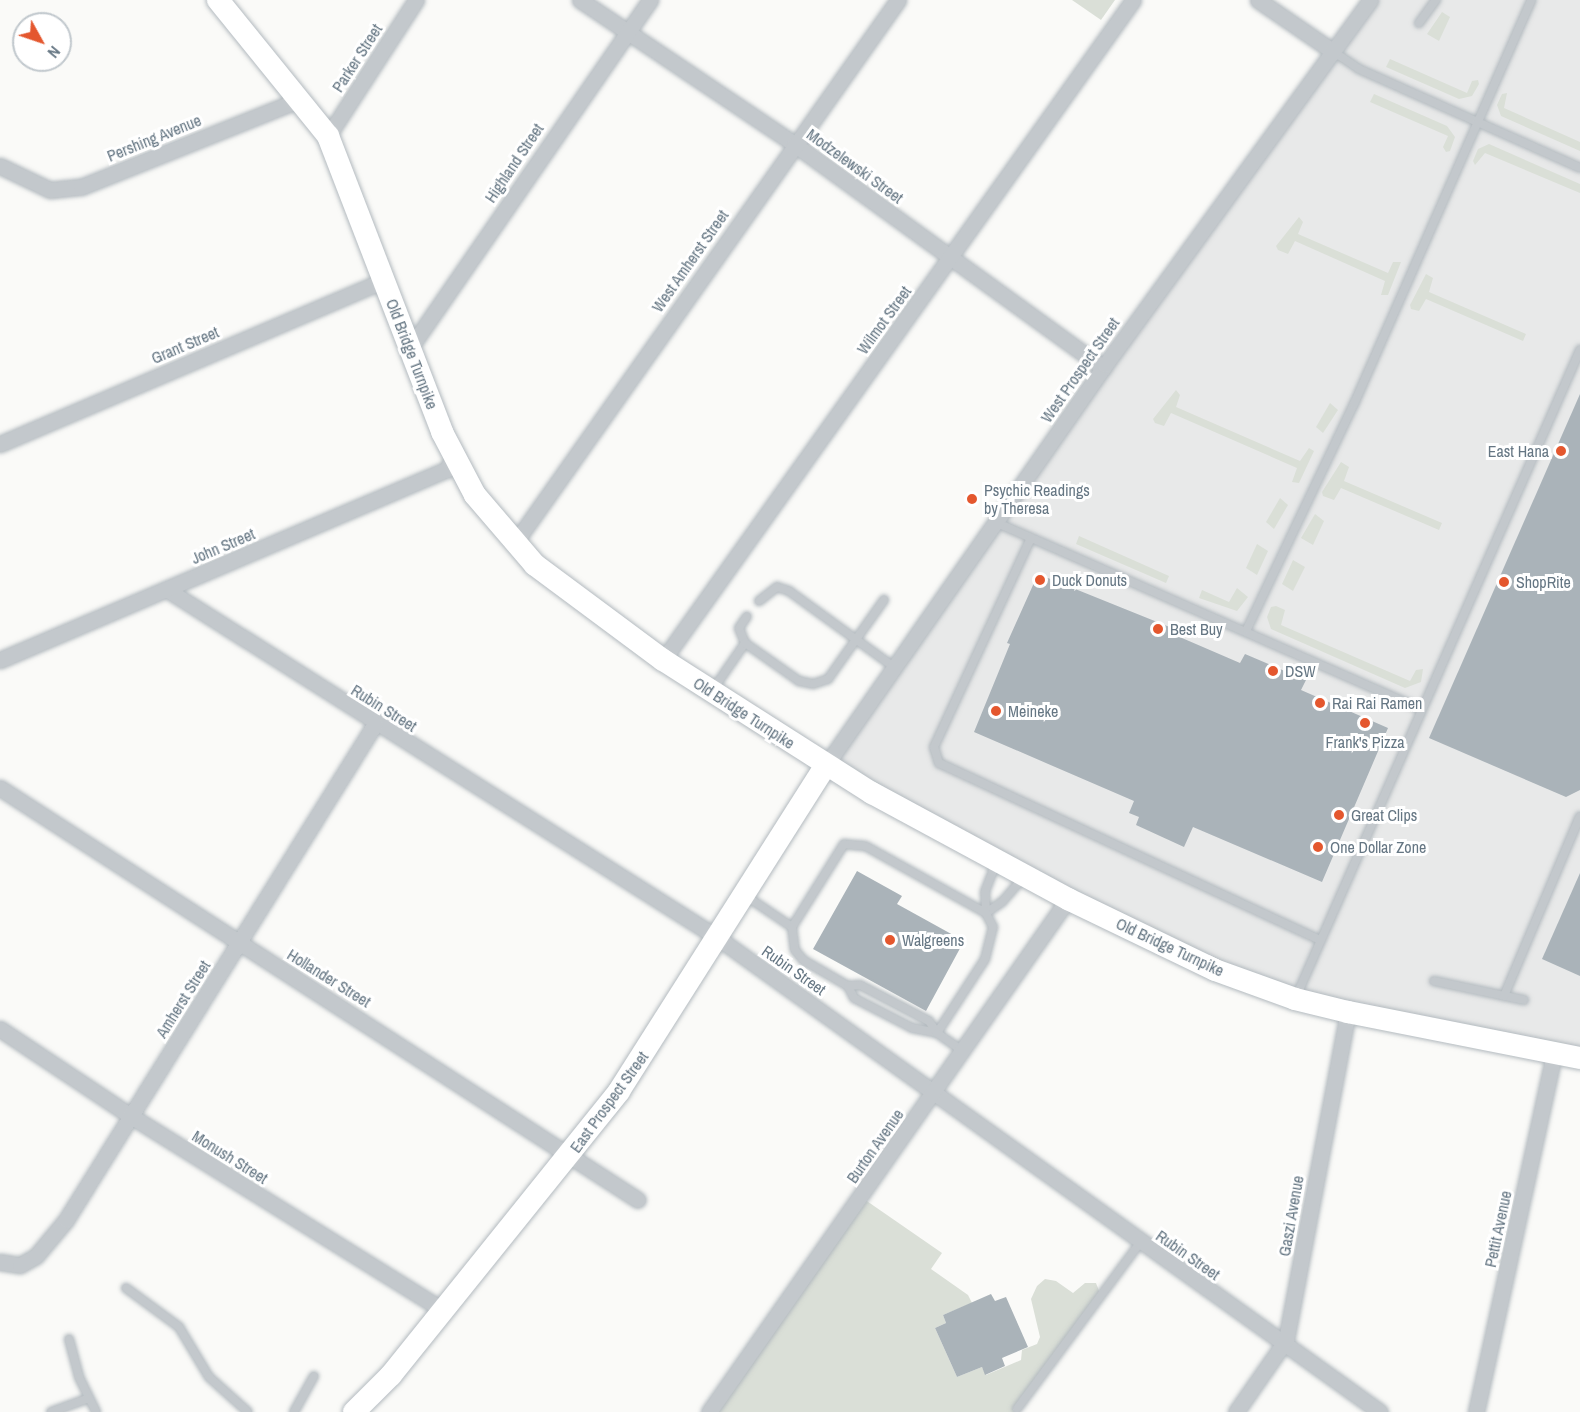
<!DOCTYPE html>
<html>
<head>
<meta charset="utf-8">
<style>
	body { margin:0 }
	#map { position:relative; width:1580px; height:1412px; overflow:hidden; background:#fafaf8; font-family:"Archivo Narrow",sans-serif }
	div>[style] { position:absolute }
	.built>* { inset:0; background:#e8e9e9 }
	.green>* { inset:0; background:#dadfd7 }
	.building>* { inset:0; background:#aab3b9 }
	.roads { filter:drop-shadow(0 0 2px #b3babf) drop-shadow(0 0 2px #b3babf) }
	.lane>* { height:8px; margin:-4px; padding:0 4px; transform-origin:4px; border-radius:4px; background:#c3c8cc }
	.street>* { height:15px; margin:-7.5px; padding:0 7.5px; transform-origin:7.5px; border-radius:7.5px; background:#c3c8cc }
	.secondary>* { height:22px; margin:-11px; padding:0 11px; transform-origin:11px; border-radius:11px; background:#fff }
	.dots>* { width:16px; height:16px; translate:-50% -50%; box-sizing:border-box; border:3px solid #fff; border-radius:50% }
	span { translate:-50% -50%; white-space:nowrap; text-align:center; line-height:1.15; -webkit-text-stroke:6px #fff; paint-order:stroke }
	.street-label { font-size:16px; color:#657683 }
	.poi-label { font-size:16px; color:#657683 }
	.right { translate:-100% -50%; text-align:right }
	.left { translate:0 -50%; text-align:left }
	.north { position:absolute; left:12px; top:12px; width:60px; height:60px; box-sizing:border-box; background:#fff; border:2px solid #c1c8cd; border-radius:50%; rotate:130deg; font-size:16px; font-weight:700; line-height:24px; text-align:center; color:#657683 }
	.north::after { content:''; display:block; margin:auto; width:21px; height:27px; background:#e4572e; clip-path:polygon(50% 0,100% 100%,50% 72%,0 100%) }
</style>
</head>
<body>
<div id="map">
	<div class="built">
		<i style="clip-path:polygon(1370px 0,1580px 0,1580px 1058px,1215px 970px,826px 765px)"></i>
	</div>
	<div class="green">
		<i style="clip-path:polygon(1072px 0,1115px 0,1101px 20px)"></i>
		<i style="clip-path:polygon(1442px 12px,1450px 17px,1439px 41px,1427px 34px)"></i>
		<i style="clip-path:polygon(1390px 59px,1467px 93px,1472px 81px,1478px 80px,1479px 84px,1472px 96px,1459px 99px,1386px 67px)"></i>
		<i style="clip-path:polygon(1507px 93px,1504px 108px,1580px 142px,1580px 151px,1501px 116px,1497px 105px,1502px 94px)"></i>
		<i style="clip-path:polygon(1374px 94px,1447px 126px,1455px 137px,1450px 151px,1446px 152px,1443px 147px,1448px 136px,1370px 102px)"></i>
		<i style="clip-path:polygon(1489px 144px,1580px 184px,1580px 193px,1485px 153px,1475px 165px,1473px 161px,1478px 149px)"></i>
		<i style="clip-path:polygon(1299px 217px,1303px 222px,1298px 234px,1388px 273px,1393px 262px,1401px 262px,1388px 295px,1381px 295px,1385px 281px,1295px 241px,1288px 254px,1278px 250px,1276px 246px)"></i>
		<i style="clip-path:polygon(1426px 274px,1433px 278px,1429px 292px,1526px 334px,1523px 341px,1426px 299px,1419px 311px,1411px 309px,1410px 305px)"></i>
		<i style="clip-path:polygon(1176px 390px,1180px 395px,1176px 407px,1300px 461px,1309px 448px,1314px 451px,1299px 483px,1292px 482px,1297px 468px,1171px 413px,1164px 426px,1155px 423px,1153px 419px)"></i>
		<i style="clip-path:polygon(1330px 403px,1338px 410px,1323px 433px,1316px 427px)"></i>
		<i style="clip-path:polygon(1341px 462px,1349px 467px,1344px 481px,1442px 523px,1439px 530px,1341px 488px,1334px 500px,1323px 496px,1322px 492px)"></i>
		<i style="clip-path:polygon(1280px 498px,1288px 505px,1274px 529px,1266px 522px)"></i>
		<i style="clip-path:polygon(1315px 514px,1324px 521px,1313px 545px,1301px 538px)"></i>
		<i style="clip-path:polygon(1079px 536px,1169px 576px,1166px 583px,1076px 544px)"></i>
		<i style="clip-path:polygon(1257px 544px,1268px 551px,1257px 575px,1246px 568px)"></i>
		<i style="clip-path:polygon(1293px 560px,1305px 567px,1293px 591px,1282px 584px)"></i>
		<i style="clip-path:polygon(1237px 588px,1248px 597px,1237px 611px,1199px 598px,1202px 590px,1229px 602px)"></i>
		<i style="clip-path:polygon(1276px 606px,1285px 610px,1281px 625px,1410px 681px,1416px 670px,1423px 669px,1421px 682px,1405px 688px,1271px 629px,1267px 617px,1271px 607px)"></i>
		<i style="clip-path:polygon(861px 1197px,942px 1253px,931px 1269px,968px 1295px,972px 1303px,943px 1315px,946px 1323px,935px 1328px,957px 1377px,982px 1367px,986px 1375px,1021px 1360px,1022px 1350px,1037px 1344px,1040px 1337px,1031px 1299px,1037px 1286px,1045px 1279px,1056px 1281px,1073px 1293px,1085px 1283px,1096px 1283px,1101px 1296px,1015px 1412px,709px 1412px)"></i>
	</div>
	<div class="building">
		<i style="clip-path:polygon(1580px 394px,1580px 790px,1566px 797px,1429px 738px)"></i>
		<i style="clip-path:polygon(1038px 574px,1177px 630px,1182px 638px,1240px 663px,1245px 654px,1306px 680px,1301px 690px,1388px 728px,1322px 882px,1193px 827px,1184px 847px,1136px 825px,1139px 817px,1129px 813px,1134px 801px,974px 732px,1010px 644px,1007px 643px)"></i>
		<i style="clip-path:polygon(857px 871px,902px 896px,897px 904px,964px 941px,926px 1011px,813px 949px)"></i>
		<i style="clip-path:polygon(1580px 873px,1580px 976px,1542px 959px)"></i>
		<i style="clip-path:polygon(991px 1294px,995px 1301px,1006px 1297px,1028px 1347px,1002px 1358px,1005px 1366px,985px 1375px,982px 1367px,957px 1377px,935px 1328px,946px 1323px,943px 1315px)"></i>
	</div>
	<div class="roads">
		<div class="lane">
			<i style="left:1419px;top:23px;width:29px;rotate:-54deg"></i>
			<i style="left:1334px;top:52px;width:30px;rotate:34deg"></i>
			<i style="left:1359px;top:69px;width:242px;rotate:24.1deg"></i>
			<i style="left:995px;top:522px;width:466px;rotate:23.7deg"></i>
			<i style="left:1031px;top:538px;width:230px;rotate:114.9deg"></i>
			<i style="left:934px;top:747px;width:17px;rotate:73deg"></i>
			<i style="left:939px;top:763px;width:421px;rotate:24.9deg"></i>
			<i style="left:759px;top:601px;width:23px;rotate:-38deg"></i>
			<i style="left:777px;top:587px;width:13px;rotate:18deg"></i>
			<i style="left:789px;top:591px;width:130px;rotate:35.9deg"></i>
			<i style="left:1247px;top:629px;width:249px;rotate:-64.6deg"></i>
			<i style="left:1354px;top:404px;width:441px;rotate:-66.3deg"></i>
			<i style="left:745px;top:643px;width:16px;rotate:-112deg"></i>
			<i style="left:739px;top:628px;width:14px;rotate:-56deg"></i>
			<i style="left:714px;top:688px;width:55px;rotate:-55.4deg"></i>
			<i style="left:745px;top:643px;width:66px;rotate:35.1deg"></i>
			<i style="left:799px;top:681px;width:14px;rotate:12deg"></i>
			<i style="left:813px;top:684px;width:16px;rotate:-18deg"></i>
			<i style="left:828px;top:679px;width:97px;rotate:-54.7deg"></i>
			<i style="left:996px;top:863px;width:31px;rotate:111deg"></i>
			<i style="left:985px;top:892px;width:21px;rotate:87deg"></i>
			<i style="left:986px;top:913px;width:19px;rotate:-35deg"></i>
			<i style="left:1002px;top:902px;width:33px;rotate:-49deg"></i>
			<i style="left:746px;top:896px;width:55px;rotate:34deg"></i>
			<i style="left:1434px;top:981px;width:92px;rotate:11.9deg"></i>
			<i style="left:848px;top:986px;width:13px;rotate:63deg"></i>
			<i style="left:854px;top:998px;width:65px;rotate:27.3deg"></i>
			<i style="left:912px;top:1028px;width:25px;rotate:11deg"></i>
			<i style="left:1504px;top:996px;width:195px;rotate:-67.1deg"></i>
			<i style="left:1296px;top:997px;width:707px;rotate:-66.3deg"></i>
			<i style="left:937px;top:1033px;width:88px;rotate:-57deg"></i>
			<i style="left:985px;top:959px;width:33px;rotate:-76deg"></i>
			<i style="left:993px;top:927px;width:16px;rotate:-117deg"></i>
			<i style="left:986px;top:913px;width:138px;rotate:-151deg"></i>
			<i style="left:865px;top:846px;width:21px;rotate:-175deg"></i>
			<i style="left:844px;top:844px;width:98px;rotate:122.1deg"></i>
			<i style="left:792px;top:927px;width:23px;rotate:83deg"></i>
			<i style="left:795px;top:950px;width:13px;rotate:51deg"></i>
			<i style="left:803px;top:960px;width:52px;rotate:30deg"></i>
			<i style="left:848px;top:986px;width:12px;rotate:-5deg"></i>
			<i style="left:860px;top:985px;width:78px;rotate:27.6deg"></i>
			<i style="left:929px;top:1021px;width:14px;rotate:56deg"></i>
			<i style="left:937px;top:1033px;width:32px;rotate:35deg"></i>
			<i style="left:126px;top:1288px;width:66px;rotate:36.3deg"></i>
			<i style="left:179px;top:1327px;width:58px;rotate:59deg"></i>
			<i style="left:209px;top:1377px;width:52px;rotate:41.9deg"></i>
			<i style="left:69px;top:1339px;width:39px;rotate:75deg"></i>
			<i style="left:79px;top:1377px;width:39px;rotate:64deg"></i>
			<i style="left:1017px;top:1409px;width:207px;rotate:-53.5deg"></i>
			<i style="left:51px;top:1412px;width:40px;rotate:-20.2deg"></i>
			<i style="left:294px;top:1412px;width:41px;rotate:-60.9deg"></i>
		</div>
		<div class="street">
			<i style="left:580px;top:0;width:258px;rotate:33.9deg"></i>
			<i style="left:794px;top:144px;width:382px;rotate:35.9deg"></i>
			<i style="left:1258px;top:0;width:92px;rotate:34.4deg"></i>
			<i style="left:328px;top:136px;width:162px;rotate:-57.1deg"></i>
			<i style="left:0;top:166px;width:55px;rotate:25.6deg"></i>
			<i style="left:50px;top:190px;width:31px;rotate:-6deg"></i>
			<i style="left:81px;top:187px;width:237px;rotate:-21.8deg"></i>
			<i style="left:410px;top:348px;width:423px;rotate:-55.4deg"></i>
			<i style="left:0;top:444px;width:418px;rotate:-23.1deg"></i>
			<i style="left:514px;top:544px;width:666px;rotate:-54.78deg"></i>
			<i style="left:166px;top:589px;width:653px;rotate:32.3deg"></i>
			<i style="left:718px;top:938px;width:814px;rotate:35.6deg"></i>
			<i style="left:0;top:660px;width:485px;rotate:-23.1deg"></i>
			<i style="left:446px;top:470px;width:15px;rotate:-58deg"></i>
			<i style="left:663px;top:660px;width:810px;rotate:-54.54deg"></i>
			<i style="left:826px;top:765px;width:488px;rotate:-55.1deg"></i>
			<i style="left:1105px;top:365px;width:451px;rotate:-54deg"></i>
			<i style="left:0;top:788px;width:759px;rotate:32.85deg"></i>
			<i style="left:0;top:1029px;width:157px;rotate:33.6deg"></i>
			<i style="left:131px;top:1116px;width:369px;rotate:31.9deg"></i>
			<i style="left:0;top:1262px;width:20px;rotate:9deg"></i>
			<i style="left:20px;top:1265px;width:18px;rotate:-29deg"></i>
			<i style="left:36px;top:1256px;width:47px;rotate:-50.2deg"></i>
			<i style="left:66px;top:1220px;width:584px;rotate:-58.08deg"></i>
			<i style="left:709px;top:1412px;width:626px;rotate:-55.02deg"></i>
			<i style="left:1236px;top:1412px;width:88px;rotate:-55.2deg"></i>
			<i style="left:1286px;top:1340px;width:334px;rotate:-79.3deg"></i>
			<i style="left:1476px;top:1412px;width:366px;rotate:-77.7deg"></i>
		</div>
		<div class="secondary">
			<i style="left:218px;top:0;width:175px;rotate:51deg"></i>
			<i style="left:328px;top:136px;width:317px;rotate:68.9deg"></i>
			<i style="left:442px;top:432px;width:71px;rotate:62.4deg"></i>
			<i style="left:475px;top:495px;width:92px;rotate:49.4deg"></i>
			<i style="left:535px;top:565px;width:159px;rotate:36.6deg"></i>
			<i style="left:663px;top:660px;width:248px;rotate:32.5deg"></i>
			<i style="left:872px;top:793px;width:223px;rotate:28.4deg"></i>
			<i style="left:1068px;top:899px;width:163px;rotate:25.8deg"></i>
			<i style="left:1215px;top:970px;width:85px;rotate:19.9deg"></i>
			<i style="left:1295px;top:999px;width:55px;rotate:13.8deg"></i>
			<i style="left:1348px;top:1012px;width:237px;rotate:11.2deg"></i>
			<i style="left:354px;top:1412px;width:52px;rotate:-45deg"></i>
			<i style="left:391px;top:1375px;width:364px;rotate:-51.2deg"></i>
			<i style="left:619px;top:1091px;width:386px;rotate:-57.6deg"></i>
		</div>
	</div>
	<div class="dots">
		<i style="left:1561px;top:451px;background:#e4572e"></i>
		<i style="left:972px;top:499px;background:#e4572e"></i>
		<i style="left:1040px;top:580px;background:#e4572e"></i>
		<i style="left:1504px;top:582px;background:#e4572e"></i>
		<i style="left:1158px;top:629px;background:#e4572e"></i>
		<i style="left:1273px;top:671px;background:#e4572e"></i>
		<i style="left:1320px;top:703px;background:#e4572e"></i>
		<i style="left:996px;top:711px;background:#e4572e"></i>
		<i style="left:1365px;top:723px;background:#e4572e"></i>
		<i style="left:1339px;top:815px;background:#e4572e"></i>
		<i style="left:1318px;top:847px;background:#e4572e"></i>
		<i style="left:890px;top:940px;background:#e4572e"></i>
	</div>
	<div class="street-label">
		<span style="left:357px;top:58px;rotate:-57deg">Parker Street</span>
		<span style="left:154px;top:138px;rotate:-22deg">Pershing Avenue</span>
		<span style="left:514px;top:163px;rotate:-56deg">Highland Street</span>
		<span style="left:855px;top:166px;rotate:36deg">Modzelewski Street</span>
		<span style="left:690px;top:261px;rotate:-55deg">West Amherst Street</span>
		<span style="left:884px;top:320px;rotate:-54deg">Wilmot Street</span>
		<span style="left:185px;top:345px;rotate:-23deg">Grant Street</span>
		<span style="left:412px;top:354px;rotate:69deg">Old Bridge Turnpike</span>
		<span style="left:1080px;top:370px;rotate:-55deg">West Prospect Street</span>
		<span style="left:223px;top:546px;rotate:-23deg">John Street</span>
		<span style="left:384px;top:708px;rotate:32deg">Rubin Street</span>
		<span style="left:744px;top:713px;rotate:33deg">Old Bridge Turnpike</span>
		<span style="left:1170px;top:947px;rotate:25deg">Old Bridge Turnpike</span>
		<span style="left:794px;top:970px;rotate:35deg">Rubin Street</span>
		<span style="left:329px;top:978px;rotate:32deg">Hollander Street</span>
		<span style="left:183px;top:999px;rotate:-58deg">Amherst Street</span>
		<span style="left:609px;top:1102px;rotate:-54deg">East Prospect Street</span>
		<span style="left:875px;top:1146px;rotate:-55deg">Burton Avenue</span>
		<span style="left:230px;top:1157px;rotate:32deg">Monush Street</span>
		<span style="left:1291px;top:1216px;rotate:-80deg">Gaszi Avenue</span>
		<span style="left:1498px;top:1229px;rotate:-78deg">Pettit Avenue</span>
		<span style="left:1188px;top:1255px;rotate:35deg">Rubin Street</span>
	</div>
	<div class="poi-label">
		<span class="right" style="left:1549px;top:451px">East Hana</span>
		<span class="left" style="left:984px;top:499px">Psychic Readings<br>by Theresa</span>
		<span class="left" style="left:1052px;top:580px">Duck Donuts</span>
		<span class="left" style="left:1516px;top:582px">ShopRite</span>
		<span class="left" style="left:1170px;top:629px">Best Buy</span>
		<span class="left" style="left:1285px;top:671px">DSW</span>
		<span class="left" style="left:1332px;top:703px">Rai Rai Ramen</span>
		<span class="left" style="left:1008px;top:711px">Meineke</span>
		<span style="left:1365px;top:742px">Frank's Pizza</span>
		<span class="left" style="left:1351px;top:815px">Great Clips</span>
		<span class="left" style="left:1330px;top:847px">One Dollar Zone</span>
		<span class="left" style="left:902px;top:940px">Walgreens</span>
	</div>
	<div class="north">N</div>
</div>
</body>
</html>
